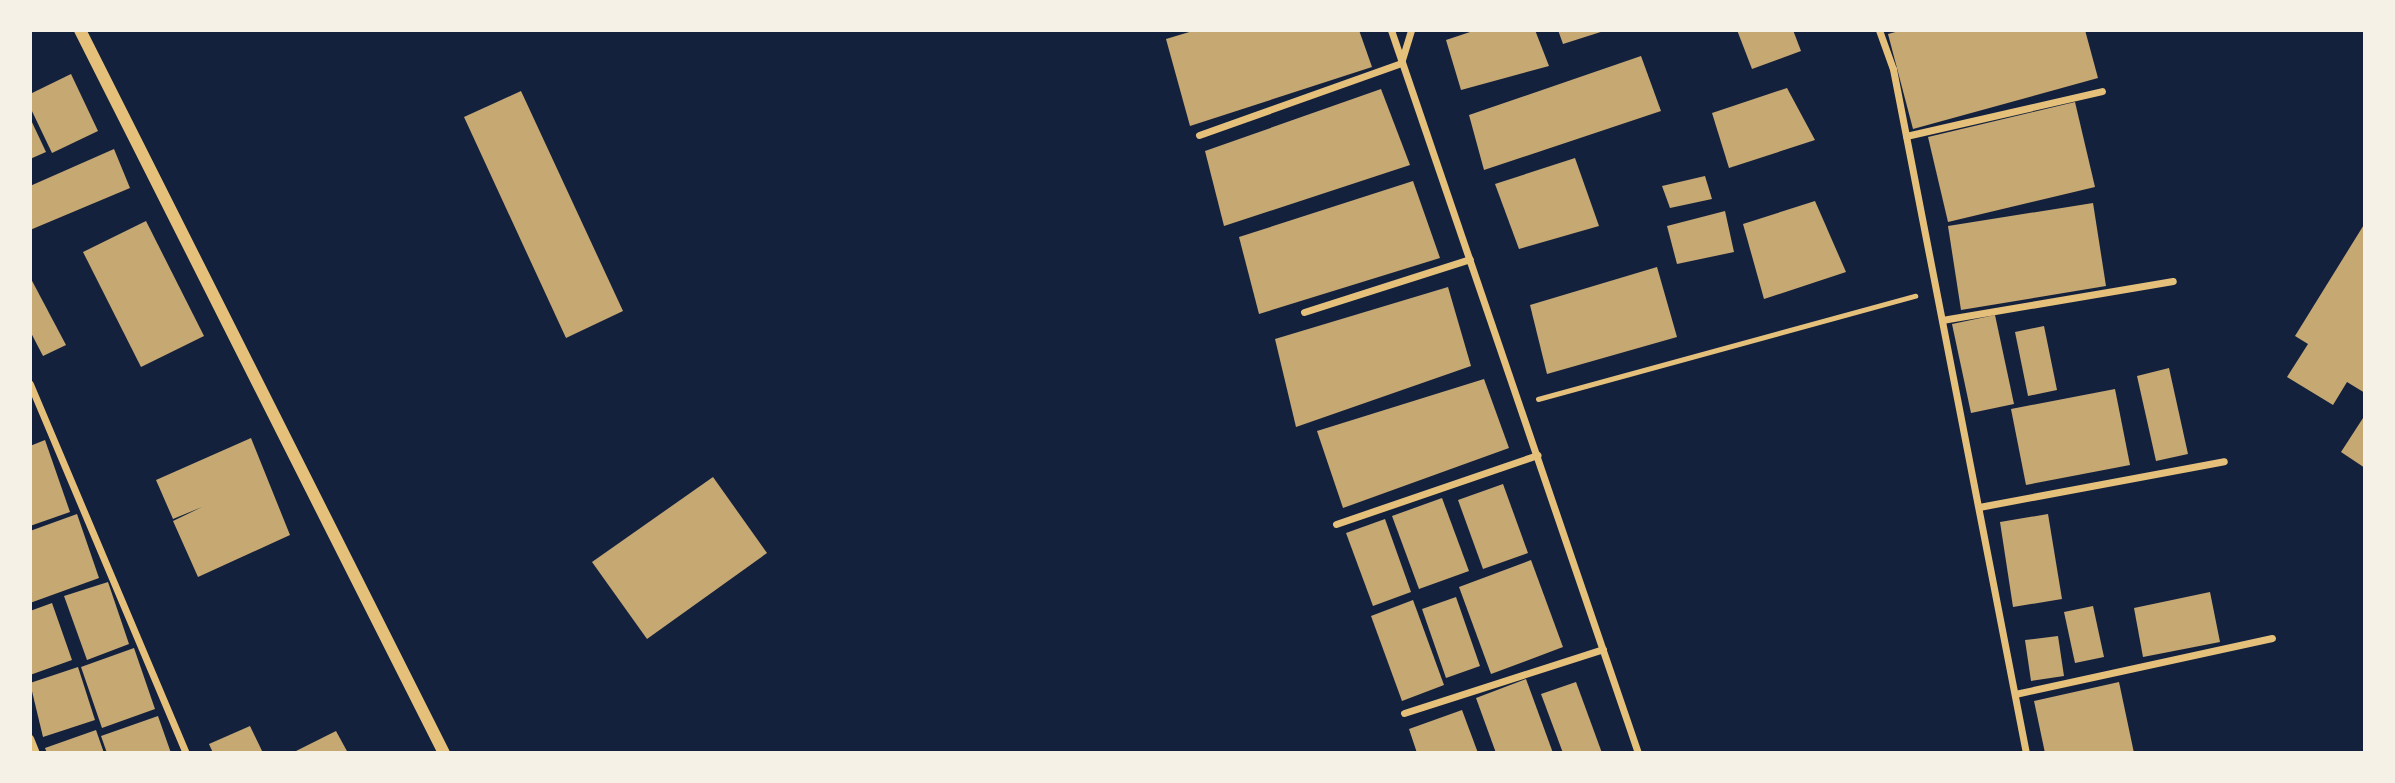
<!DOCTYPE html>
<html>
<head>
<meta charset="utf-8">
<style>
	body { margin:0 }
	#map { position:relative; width:2395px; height:783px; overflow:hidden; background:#14213d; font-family:Lora,serif }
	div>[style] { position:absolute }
	.building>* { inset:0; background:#c6a872 }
	.path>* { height:4.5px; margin:-2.25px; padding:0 2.25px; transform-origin:2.25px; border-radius:2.25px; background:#e5c07b }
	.minor>* { height:7px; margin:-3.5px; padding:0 3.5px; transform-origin:3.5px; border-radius:3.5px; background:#e5c07b }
	.tertiary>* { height:12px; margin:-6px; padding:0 6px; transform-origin:6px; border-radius:6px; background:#e5c07b }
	span { translate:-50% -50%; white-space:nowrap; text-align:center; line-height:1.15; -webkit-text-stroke:7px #f6f1e7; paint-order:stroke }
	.frame { position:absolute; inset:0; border:32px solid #f6f1e7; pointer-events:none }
</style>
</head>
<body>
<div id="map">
	<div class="building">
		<i style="clip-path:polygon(1196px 30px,1359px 30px,1372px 67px,1190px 126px,1166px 39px)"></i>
		<i style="clip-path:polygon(1476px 30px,1535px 30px,1549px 66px,1461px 90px,1446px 40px)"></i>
		<i style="clip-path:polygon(1558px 30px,1607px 30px,1563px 44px)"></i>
		<i style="clip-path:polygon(1737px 30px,1793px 30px,1801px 51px,1752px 69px)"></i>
		<i style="clip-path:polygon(1903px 30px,2085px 30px,2098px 78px,1913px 129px,1888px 34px)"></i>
		<i style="clip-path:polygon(1641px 56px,1661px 111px,1484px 170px,1469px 115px)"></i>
		<i style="clip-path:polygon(71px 74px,98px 131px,52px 153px,30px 107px,30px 94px)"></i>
		<i style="clip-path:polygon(1787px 88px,1815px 140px,1729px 168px,1712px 113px)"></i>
		<i style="clip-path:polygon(1381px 89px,1410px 165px,1224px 226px,1205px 151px)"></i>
		<i style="clip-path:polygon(521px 91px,623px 311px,566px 338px,464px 117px)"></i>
		<i style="clip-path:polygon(2075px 102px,2095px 187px,1948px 222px,1928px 137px)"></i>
		<i style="clip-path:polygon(30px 118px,46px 152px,30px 159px)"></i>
		<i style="clip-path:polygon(114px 149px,130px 188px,30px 230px,30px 186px)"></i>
		<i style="clip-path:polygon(1575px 158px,1599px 226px,1519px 249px,1495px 184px)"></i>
		<i style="clip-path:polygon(1705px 176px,1712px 199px,1670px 208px,1662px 186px)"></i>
		<i style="clip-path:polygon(1413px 181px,1440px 258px,1259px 314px,1239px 237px)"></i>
		<i style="clip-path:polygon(1815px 201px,1846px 272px,1764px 299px,1743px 224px)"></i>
		<i style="clip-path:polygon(2093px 203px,2106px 286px,1961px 310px,1948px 226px)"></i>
		<i style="clip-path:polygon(1725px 211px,1734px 252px,1677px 264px,1667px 226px)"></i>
		<i style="clip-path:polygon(146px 221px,204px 336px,141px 367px,83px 252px)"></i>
		<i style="clip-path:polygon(2365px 223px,2365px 393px,2347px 382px,2333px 405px,2287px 377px,2308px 344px,2295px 336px)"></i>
		<i style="clip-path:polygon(1657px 267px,1677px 337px,1547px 374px,1530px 305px)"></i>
		<i style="clip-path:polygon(30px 277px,66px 345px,43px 356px,30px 331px)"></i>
		<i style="clip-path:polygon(1448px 287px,1471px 366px,1296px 427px,1275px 339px)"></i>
		<i style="clip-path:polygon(1995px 315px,2014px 404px,1971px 413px,1952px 324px)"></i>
		<i style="clip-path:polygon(2044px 326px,2057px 390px,2028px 396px,2015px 332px)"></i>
		<i style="clip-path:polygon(2169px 368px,2188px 454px,2156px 461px,2137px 376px)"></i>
		<i style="clip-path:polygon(1484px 379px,1509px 448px,1343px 508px,1317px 431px)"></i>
		<i style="clip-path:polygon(2115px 389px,2130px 465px,2026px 485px,2011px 409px)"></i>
		<i style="clip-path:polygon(2365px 415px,2365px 468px,2341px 452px)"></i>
		<i style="clip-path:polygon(251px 438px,290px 535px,198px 577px,173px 521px,202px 507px,173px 519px,156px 480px)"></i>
		<i style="clip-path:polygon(45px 440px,70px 512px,30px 526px,30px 446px)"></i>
		<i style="clip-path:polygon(713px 477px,767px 553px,647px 639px,592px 562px)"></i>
		<i style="clip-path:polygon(1503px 484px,1528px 553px,1483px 569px,1458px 500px)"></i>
		<i style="clip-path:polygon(1442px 498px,1469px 571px,1419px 589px,1392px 516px)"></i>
		<i style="clip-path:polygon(77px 514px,99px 578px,30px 603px,30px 531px)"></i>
		<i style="clip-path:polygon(2048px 514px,2062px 599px,2013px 607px,2000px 522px)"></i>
		<i style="clip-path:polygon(1385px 519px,1411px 592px,1373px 606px,1346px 533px)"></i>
		<i style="clip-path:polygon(1531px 560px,1563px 647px,1491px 674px,1459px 587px)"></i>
		<i style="clip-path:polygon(108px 582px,129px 644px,87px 660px,64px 596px)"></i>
		<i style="clip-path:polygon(2210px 592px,2220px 642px,2143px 657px,2134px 608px)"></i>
		<i style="clip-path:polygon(1456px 597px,1480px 666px,1446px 678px,1422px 609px)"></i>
		<i style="clip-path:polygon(1413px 600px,1444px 685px,1402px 701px,1371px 616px)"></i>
		<i style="clip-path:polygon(52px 603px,72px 660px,30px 675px,30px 611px)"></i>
		<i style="clip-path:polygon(2093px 606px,2104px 657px,2075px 663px,2064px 612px)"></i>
		<i style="clip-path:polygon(2058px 636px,2064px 676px,2031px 681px,2025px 640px)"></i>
		<i style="clip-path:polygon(134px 648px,155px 709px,102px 728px,81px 667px)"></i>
		<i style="clip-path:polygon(78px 667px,95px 720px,43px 737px,30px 683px)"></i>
		<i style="clip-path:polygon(1526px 679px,1553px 753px,1496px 753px,1476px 698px)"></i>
		<i style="clip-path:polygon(1576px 682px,1602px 753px,1563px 753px,1541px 694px)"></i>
		<i style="clip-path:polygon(2119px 682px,2134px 753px,2045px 753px,2034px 701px)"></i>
		<i style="clip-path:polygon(1462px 710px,1478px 753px,1417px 753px,1409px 729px)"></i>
		<i style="clip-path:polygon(158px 716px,171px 753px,107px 753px,101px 736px)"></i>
		<i style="clip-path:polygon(250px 726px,263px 753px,213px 753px,209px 744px)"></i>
		<i style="clip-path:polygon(96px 730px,104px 753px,47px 753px,45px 748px)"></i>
		<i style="clip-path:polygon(336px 731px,348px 753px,292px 753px)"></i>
	</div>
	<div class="path">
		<i style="left:1538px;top:399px;width:391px;rotate:-15.3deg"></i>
	</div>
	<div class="minor">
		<i style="left:1391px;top:30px;width:764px;rotate:71.14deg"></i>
		<i style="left:1879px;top:30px;width:41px;rotate:70.3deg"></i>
		<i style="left:1893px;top:69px;width:697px;rotate:79deg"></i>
		<i style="left:1199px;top:135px;width:214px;rotate:-19.6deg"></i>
		<i style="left:1401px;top:63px;width:34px;rotate:-73deg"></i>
		<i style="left:1906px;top:136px;width:201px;rotate:-12.9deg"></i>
		<i style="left:1304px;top:312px;width:174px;rotate:-17.7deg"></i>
		<i style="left:1942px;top:320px;width:234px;rotate:-9.6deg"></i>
		<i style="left:30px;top:384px;width:401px;rotate:67.1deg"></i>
		<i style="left:1979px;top:507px;width:249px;rotate:-10.6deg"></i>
		<i style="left:1336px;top:524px;width:213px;rotate:-18.9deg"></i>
		<i style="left:2015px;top:694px;width:263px;rotate:-12.3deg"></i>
		<i style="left:1404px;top:713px;width:209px;rotate:-17.8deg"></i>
		<i style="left:30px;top:738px;width:16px;rotate:68deg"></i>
	</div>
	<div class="tertiary">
		<i style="left:80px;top:30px;width:809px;rotate:63.28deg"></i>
	</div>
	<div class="frame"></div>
</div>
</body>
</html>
